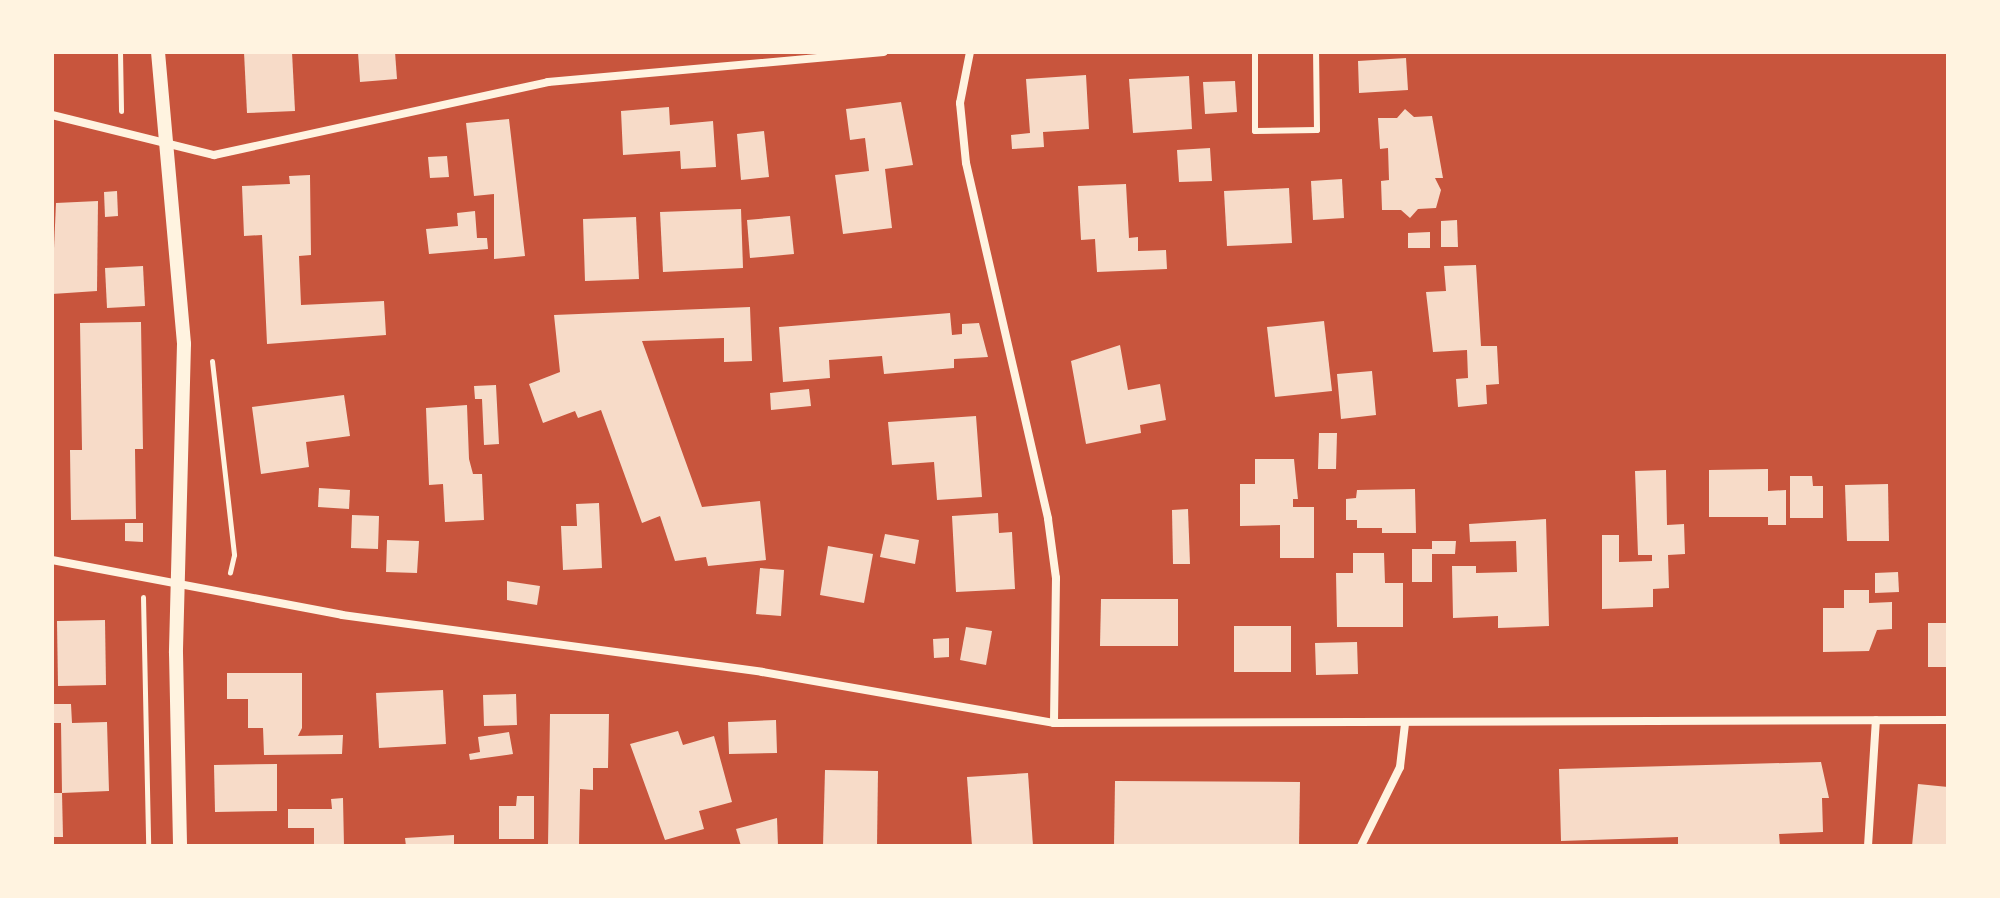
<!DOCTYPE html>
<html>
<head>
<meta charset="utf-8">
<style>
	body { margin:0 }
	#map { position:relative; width:2000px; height:898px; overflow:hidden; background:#c8553d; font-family:Commissioner,sans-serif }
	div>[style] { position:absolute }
	.building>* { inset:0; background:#f7dbc8 }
	.path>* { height:5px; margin:-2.5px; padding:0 2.5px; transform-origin:2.5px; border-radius:2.5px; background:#fff3e0 }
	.service>* { height:6px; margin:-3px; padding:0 3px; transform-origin:3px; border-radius:3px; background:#fff3e0 }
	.minor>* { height:8px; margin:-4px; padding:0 4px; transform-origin:4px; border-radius:4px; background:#fff3e0 }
	.tertiary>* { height:14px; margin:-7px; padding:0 7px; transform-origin:7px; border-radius:7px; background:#fff3e0 }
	span { translate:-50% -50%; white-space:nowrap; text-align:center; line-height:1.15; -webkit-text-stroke:7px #fff3e0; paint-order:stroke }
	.frame { position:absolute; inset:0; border:54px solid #fff3e0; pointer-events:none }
</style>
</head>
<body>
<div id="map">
	<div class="building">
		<i style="clip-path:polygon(244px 52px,292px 52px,295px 111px,247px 113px)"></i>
		<i style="clip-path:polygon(358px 52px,395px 52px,397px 79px,360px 82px)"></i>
		<i style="clip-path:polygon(1406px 58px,1408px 90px,1359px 93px,1358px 61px)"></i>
		<i style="clip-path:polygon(1086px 75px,1089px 129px,1043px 132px,1044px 147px,1012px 149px,1011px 135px,1030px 133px,1026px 79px)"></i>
		<i style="clip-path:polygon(1189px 76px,1192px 129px,1133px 133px,1129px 79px)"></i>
		<i style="clip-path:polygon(1235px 81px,1237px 112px,1205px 114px,1203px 82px)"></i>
		<i style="clip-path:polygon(901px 102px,913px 165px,885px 169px,892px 228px,843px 234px,835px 175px,869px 171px,865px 138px,850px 140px,846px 109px)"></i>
		<i style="clip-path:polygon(669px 107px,670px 125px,713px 121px,716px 167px,681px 169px,680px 151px,623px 155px,621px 111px)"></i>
		<i style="clip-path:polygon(1405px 109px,1414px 117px,1432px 116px,1443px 178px,1435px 178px,1441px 190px,1436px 208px,1418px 209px,1410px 218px,1401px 210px,1382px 210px,1381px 181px,1389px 180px,1388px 148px,1380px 149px,1378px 118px,1397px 118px)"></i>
		<i style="clip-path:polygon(509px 119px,525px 256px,494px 259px,494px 194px,474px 196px,466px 123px)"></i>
		<i style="clip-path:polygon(764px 131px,769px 177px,741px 180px,737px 134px)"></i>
		<i style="clip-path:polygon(1210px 148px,1212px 181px,1179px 182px,1177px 150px)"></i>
		<i style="clip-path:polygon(447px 156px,449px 177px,430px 178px,428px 157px)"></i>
		<i style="clip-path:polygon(310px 175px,311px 255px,299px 256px,301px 305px,384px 301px,386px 335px,267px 344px,262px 235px,244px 236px,242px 186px,290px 184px,289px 176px)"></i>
		<i style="clip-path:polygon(1342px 179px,1344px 218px,1313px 220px,1311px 181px)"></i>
		<i style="clip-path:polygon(1126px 184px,1129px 238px,1138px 237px,1138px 251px,1166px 250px,1167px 269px,1097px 272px,1095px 239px,1081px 240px,1078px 186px)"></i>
		<i style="clip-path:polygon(1289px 188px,1292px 243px,1227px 246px,1224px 191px)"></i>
		<i style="clip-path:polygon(117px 191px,118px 216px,105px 217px,104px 192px)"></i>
		<i style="clip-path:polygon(98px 201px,97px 291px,52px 294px,56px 203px)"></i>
		<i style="clip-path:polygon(741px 209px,743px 268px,663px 272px,660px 212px)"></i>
		<i style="clip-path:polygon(475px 211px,477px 238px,487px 238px,488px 249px,429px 254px,426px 229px,458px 226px,457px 213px)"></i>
		<i style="clip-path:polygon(790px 216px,794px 254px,750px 258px,747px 220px)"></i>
		<i style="clip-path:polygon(636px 217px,639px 279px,585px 281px,583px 219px)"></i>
		<i style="clip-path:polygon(1457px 220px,1458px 247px,1441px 247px,1441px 221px)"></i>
		<i style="clip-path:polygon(1430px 232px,1430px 248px,1408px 248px,1408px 233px)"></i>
		<i style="clip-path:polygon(1476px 265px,1481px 346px,1497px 346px,1499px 384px,1486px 385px,1487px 404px,1458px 407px,1456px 379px,1468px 378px,1467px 350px,1433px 352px,1426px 292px,1446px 291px,1444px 266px)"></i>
		<i style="clip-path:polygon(143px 266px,145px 306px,107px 308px,105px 268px)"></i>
		<i style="clip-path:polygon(750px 307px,752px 361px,724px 362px,724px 338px,642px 341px,702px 507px,760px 501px,766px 560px,708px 566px,706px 557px,675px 561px,660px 516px,642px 523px,601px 410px,578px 418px,575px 411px,543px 423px,529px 384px,560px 372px,554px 315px)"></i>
		<i style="clip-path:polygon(950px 313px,952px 335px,962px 334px,962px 324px,979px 323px,988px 357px,954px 359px,954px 368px,884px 374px,882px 356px,829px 360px,830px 378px,783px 382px,779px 327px)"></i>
		<i style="clip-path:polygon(1324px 321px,1332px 391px,1275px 397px,1267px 327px)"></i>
		<i style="clip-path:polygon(141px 322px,143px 449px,135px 449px,136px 519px,71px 520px,70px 450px,82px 450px,80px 323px)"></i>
		<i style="clip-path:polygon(1120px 345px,1128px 390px,1160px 384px,1166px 420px,1140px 425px,1141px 433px,1086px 444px,1071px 361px)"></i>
		<i style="clip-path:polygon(1372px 371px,1376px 415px,1341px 419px,1337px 374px)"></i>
		<i style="clip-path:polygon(496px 385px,499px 444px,484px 445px,482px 399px,475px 399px,474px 386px)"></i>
		<i style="clip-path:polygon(809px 389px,811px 406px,771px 410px,770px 393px)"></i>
		<i style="clip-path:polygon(344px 395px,350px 436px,306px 442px,309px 467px,261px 474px,252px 407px)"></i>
		<i style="clip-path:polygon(467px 405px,469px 459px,473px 474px,482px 474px,484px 520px,445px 522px,443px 484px,429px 485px,426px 408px)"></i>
		<i style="clip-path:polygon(976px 416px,982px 497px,937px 500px,934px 462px,892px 465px,888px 422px)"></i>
		<i style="clip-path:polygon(1319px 433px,1337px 433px,1336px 469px,1318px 469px)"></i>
		<i style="clip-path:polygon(1255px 459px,1294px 459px,1298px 499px,1293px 499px,1293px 507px,1314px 507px,1314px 558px,1280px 558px,1280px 525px,1240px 526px,1240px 484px,1255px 484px)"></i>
		<i style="clip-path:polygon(1768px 469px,1768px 491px,1786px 490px,1786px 525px,1768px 525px,1768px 517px,1709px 517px,1709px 470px)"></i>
		<i style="clip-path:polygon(1666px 470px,1667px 525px,1684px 524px,1685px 554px,1668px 555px,1669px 588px,1653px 589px,1653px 607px,1602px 609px,1602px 535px,1619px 535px,1619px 562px,1652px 561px,1652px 555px,1638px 555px,1635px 471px)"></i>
		<i style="clip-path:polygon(1790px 476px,1812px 476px,1813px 486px,1823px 486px,1823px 518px,1790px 518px)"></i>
		<i style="clip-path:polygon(1888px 484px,1889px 541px,1847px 541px,1845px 485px)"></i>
		<i style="clip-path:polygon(319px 488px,350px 490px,349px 509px,318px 507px)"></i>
		<i style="clip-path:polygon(1415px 489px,1416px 533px,1382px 533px,1382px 528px,1357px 528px,1357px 520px,1346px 520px,1346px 499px,1356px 498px,1357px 490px)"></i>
		<i style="clip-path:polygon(599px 503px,602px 568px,563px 570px,561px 526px,577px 526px,576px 504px)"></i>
		<i style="clip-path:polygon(1188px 509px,1190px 564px,1173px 564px,1172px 510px)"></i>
		<i style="clip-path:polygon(998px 513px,999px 533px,1012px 532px,1015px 589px,956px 592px,952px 516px)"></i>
		<i style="clip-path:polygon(352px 515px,379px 516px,378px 549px,351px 548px)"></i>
		<i style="clip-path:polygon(1546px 519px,1549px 626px,1498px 628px,1498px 616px,1453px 618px,1452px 566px,1476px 566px,1476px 573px,1517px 572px,1516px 541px,1470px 542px,1469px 524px)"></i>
		<i style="clip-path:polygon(125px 523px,143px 523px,143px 542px,125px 541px)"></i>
		<i style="clip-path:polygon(885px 534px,919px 540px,915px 564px,880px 557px)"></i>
		<i style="clip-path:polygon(387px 540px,419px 541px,417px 573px,386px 572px)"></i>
		<i style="clip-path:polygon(1432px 541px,1456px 541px,1455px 554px,1432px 554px,1432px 582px,1412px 582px,1412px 549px,1432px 549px)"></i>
		<i style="clip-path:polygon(828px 546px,873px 554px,864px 603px,820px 595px)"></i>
		<i style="clip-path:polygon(1353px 553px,1384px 553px,1385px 583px,1403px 583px,1403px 627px,1337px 627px,1336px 573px,1353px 573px)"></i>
		<i style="clip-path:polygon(760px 568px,784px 570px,781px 616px,756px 614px)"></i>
		<i style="clip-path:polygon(1898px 572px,1899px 592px,1875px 593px,1875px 573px)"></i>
		<i style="clip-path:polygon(507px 581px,540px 586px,537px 605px,507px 600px)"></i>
		<i style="clip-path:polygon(1844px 590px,1869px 590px,1869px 603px,1892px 602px,1892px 629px,1877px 630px,1869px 651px,1823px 652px,1823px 608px,1844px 608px)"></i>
		<i style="clip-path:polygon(1101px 599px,1178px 599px,1178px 646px,1100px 646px)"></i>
		<i style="clip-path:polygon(105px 620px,106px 685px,58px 686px,57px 621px)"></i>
		<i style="clip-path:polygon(1928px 623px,1948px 623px,1948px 667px,1928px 667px)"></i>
		<i style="clip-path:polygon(1234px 626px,1291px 626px,1291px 672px,1234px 672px)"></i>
		<i style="clip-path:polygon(966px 627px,992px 631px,986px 665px,960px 660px)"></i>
		<i style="clip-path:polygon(949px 638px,949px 657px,934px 658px,933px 639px)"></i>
		<i style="clip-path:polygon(1357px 642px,1358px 674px,1316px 675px,1315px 643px)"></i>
		<i style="clip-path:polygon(227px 673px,302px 673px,302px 728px,298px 736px,343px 735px,342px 754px,264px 755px,263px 728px,248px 728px,248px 699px,227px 699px)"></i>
		<i style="clip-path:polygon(443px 690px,446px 744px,379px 748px,376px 693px)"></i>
		<i style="clip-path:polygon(516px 694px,517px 725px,484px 726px,483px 695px)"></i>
		<i style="clip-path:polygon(52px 704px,71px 704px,72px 723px,107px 722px,109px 791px,62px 793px,61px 723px,52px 723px)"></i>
		<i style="clip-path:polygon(550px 714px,609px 714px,608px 768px,593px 768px,593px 790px,580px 789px,579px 846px,548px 846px)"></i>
		<i style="clip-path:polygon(776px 720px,777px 753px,729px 754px,728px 722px)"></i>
		<i style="clip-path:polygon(678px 731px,683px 745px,714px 736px,732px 802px,699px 811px,704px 829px,665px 840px,630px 744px)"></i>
		<i style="clip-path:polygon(509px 732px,513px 754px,470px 760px,469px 754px,480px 752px,478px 737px)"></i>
		<i style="clip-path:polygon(1821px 762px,1829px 798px,1822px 798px,1823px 832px,1779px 834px,1780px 846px,1678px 846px,1678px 837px,1561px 841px,1559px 769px)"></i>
		<i style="clip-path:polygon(277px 764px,277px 811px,215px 812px,214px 765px)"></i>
		<i style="clip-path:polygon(825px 770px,878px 771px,877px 846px,823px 846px)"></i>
		<i style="clip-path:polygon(1028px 773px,1033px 846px,972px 846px,967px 777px)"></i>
		<i style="clip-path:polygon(1115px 781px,1300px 782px,1299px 846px,1114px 846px)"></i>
		<i style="clip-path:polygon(1918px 784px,1948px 787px,1948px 846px,1912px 846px)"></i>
		<i style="clip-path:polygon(52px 793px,62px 793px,63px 837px,52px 837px)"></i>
		<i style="clip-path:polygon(517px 796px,534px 796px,534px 839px,499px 839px,499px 806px,516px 806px)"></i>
		<i style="clip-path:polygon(343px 798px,344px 846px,314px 846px,314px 828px,288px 828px,288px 809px,332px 809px,331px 799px)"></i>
		<i style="clip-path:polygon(777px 818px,778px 846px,741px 846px,736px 829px)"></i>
		<i style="clip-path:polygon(454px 835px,454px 846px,406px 846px,405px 838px)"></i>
	</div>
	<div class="path">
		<i style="left:120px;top:52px;width:59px;rotate:89deg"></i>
		<i style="left:212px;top:361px;width:195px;rotate:83.5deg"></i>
		<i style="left:234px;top:555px;width:18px;rotate:103deg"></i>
		<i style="left:143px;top:597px;width:249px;rotate:88.8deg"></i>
	</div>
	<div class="service">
		<i style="left:1255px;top:52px;width:79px;rotate:90deg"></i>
		<i style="left:1255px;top:131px;width:62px;rotate:-0.9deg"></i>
		<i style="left:1317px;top:130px;width:78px;rotate:-90.7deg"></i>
	</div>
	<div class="minor">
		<i style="left:970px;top:52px;width:52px;rotate:101.1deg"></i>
		<i style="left:960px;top:103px;width:60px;rotate:84.3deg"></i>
		<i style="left:966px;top:163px;width:365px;rotate:77deg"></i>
		<i style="left:1048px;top:519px;width:60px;rotate:82.3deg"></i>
		<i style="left:1056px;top:578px;width:145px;rotate:90.8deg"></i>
		<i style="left:52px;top:115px;width:167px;rotate:13.9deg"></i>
		<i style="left:214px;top:155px;width:342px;rotate:-12.3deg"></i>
		<i style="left:548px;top:82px;width:337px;rotate:-5.1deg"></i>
		<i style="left:52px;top:560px;width:295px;rotate:10.7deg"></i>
		<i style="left:342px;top:615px;width:424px;rotate:7.7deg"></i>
		<i style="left:762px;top:672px;width:296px;rotate:9.9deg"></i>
		<i style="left:1054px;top:723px;width:894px;rotate:-0.19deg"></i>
		<i style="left:1361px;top:846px;width:88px;rotate:-63.7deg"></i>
		<i style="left:1400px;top:767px;width:43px;rotate:-83.4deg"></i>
		<i style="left:1868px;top:846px;width:126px;rotate:-86.4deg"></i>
	</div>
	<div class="tertiary">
		<i style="left:158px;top:52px;width:293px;rotate:84.9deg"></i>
		<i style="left:184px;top:344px;width:309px;rotate:91.5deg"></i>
		<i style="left:176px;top:653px;width:193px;rotate:88.8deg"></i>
	</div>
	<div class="frame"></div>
</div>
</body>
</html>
